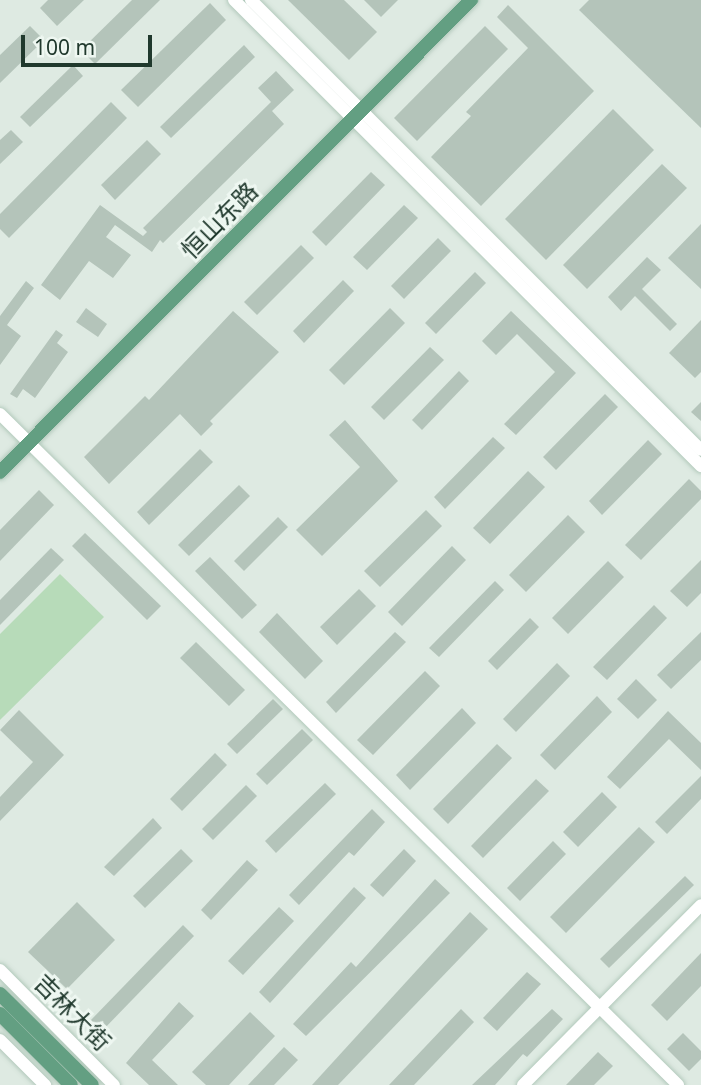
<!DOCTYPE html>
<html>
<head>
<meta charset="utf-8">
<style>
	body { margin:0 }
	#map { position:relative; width:701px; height:1085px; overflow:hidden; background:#deeae2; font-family:"Noto Sans","Noto Sans SC",sans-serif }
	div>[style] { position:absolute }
	.green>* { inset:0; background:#b7dbb9 }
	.building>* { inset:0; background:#b4c4ba }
	.roads { filter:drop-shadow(0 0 2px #b2c9bb) drop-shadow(0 0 2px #b2c9bb) }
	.secondary>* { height:12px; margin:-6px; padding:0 6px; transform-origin:6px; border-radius:6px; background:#fff }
	.primary>* { height:14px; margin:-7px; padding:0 7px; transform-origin:7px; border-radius:7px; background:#639f82 }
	span { translate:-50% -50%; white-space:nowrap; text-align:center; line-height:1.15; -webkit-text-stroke:6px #eef7f1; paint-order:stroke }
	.street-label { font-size:24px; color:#20392d }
	.scale { position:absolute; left:21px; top:35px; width:131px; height:32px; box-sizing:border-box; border:4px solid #20392d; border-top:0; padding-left:9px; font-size:21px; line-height:24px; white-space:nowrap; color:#20392d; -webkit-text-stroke:5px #eef7f1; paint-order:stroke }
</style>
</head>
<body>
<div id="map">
	<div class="green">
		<i style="clip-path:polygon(60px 574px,104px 617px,0 720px,0 634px)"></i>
	</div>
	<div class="building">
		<i style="clip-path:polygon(48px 0,84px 0,57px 26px,40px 8px)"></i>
		<i style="clip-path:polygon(132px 0,160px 0,95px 64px,81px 50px)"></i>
		<i style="clip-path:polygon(288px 0,344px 0,377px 32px,349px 60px)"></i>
		<i style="clip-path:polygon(364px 0,398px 0,381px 17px)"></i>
		<i style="clip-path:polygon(589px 0,701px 0,701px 128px,579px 10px)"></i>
		<i style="clip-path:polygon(210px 3px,226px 20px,138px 107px,121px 90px)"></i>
		<i style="clip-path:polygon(508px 5px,594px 91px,481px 206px,431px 157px,471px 116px,466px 112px,528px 48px,497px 17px)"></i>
		<i style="clip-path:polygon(30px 26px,44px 40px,0 83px,0 55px)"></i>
		<i style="clip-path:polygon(485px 26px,508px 49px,417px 141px,394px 118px)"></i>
		<i style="clip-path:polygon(244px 45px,255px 57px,171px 138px,160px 127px)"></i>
		<i style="clip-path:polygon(73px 65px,83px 76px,30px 127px,20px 117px)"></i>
		<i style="clip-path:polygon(276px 71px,294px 90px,272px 111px,284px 124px,163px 243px,160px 240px,152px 252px,115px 225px,106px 237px,131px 255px,113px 278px,89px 261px,60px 300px,41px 285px,100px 205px,143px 236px,147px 232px,143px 228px,271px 102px,258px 88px)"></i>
		<i style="clip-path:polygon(111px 102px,127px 118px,9px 238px,0 229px,0 214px)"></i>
		<i style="clip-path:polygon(613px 109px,654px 150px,546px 260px,505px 219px)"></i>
		<i style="clip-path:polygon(11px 130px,23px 142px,0 164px,0 140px)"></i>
		<i style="clip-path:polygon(147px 140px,161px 154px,115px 200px,101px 185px)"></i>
		<i style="clip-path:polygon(662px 164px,687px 188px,587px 289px,563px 265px)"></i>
		<i style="clip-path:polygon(371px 172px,385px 185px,326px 246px,312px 232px)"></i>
		<i style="clip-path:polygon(404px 205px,418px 218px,367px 270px,353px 257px)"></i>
		<i style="clip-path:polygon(701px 224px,701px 289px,668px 258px)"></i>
		<i style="clip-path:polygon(438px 238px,451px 251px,404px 299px,391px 286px)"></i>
		<i style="clip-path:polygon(301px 245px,314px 258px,257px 315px,244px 302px)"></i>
		<i style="clip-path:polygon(647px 257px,661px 270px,642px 289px,677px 324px,670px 331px,635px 296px,621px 311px,608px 297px)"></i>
		<i style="clip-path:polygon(475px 272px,486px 283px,436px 334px,425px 323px)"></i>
		<i style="clip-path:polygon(343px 280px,354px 291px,304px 343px,293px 331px)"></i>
		<i style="clip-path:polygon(26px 281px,34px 288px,7px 325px,21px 336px,0 365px,0 316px)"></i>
		<i style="clip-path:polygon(86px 308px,107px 324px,98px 337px,76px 322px)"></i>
		<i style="clip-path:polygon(390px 308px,405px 323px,344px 385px,329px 370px)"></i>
		<i style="clip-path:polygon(233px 311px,279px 352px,210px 421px,213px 424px,201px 436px,180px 414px,109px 484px,84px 457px,145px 396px,149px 400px)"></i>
		<i style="clip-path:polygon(511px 311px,576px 373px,516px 435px,504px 424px,555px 372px,517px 334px,496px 355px,482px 341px)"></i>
		<i style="clip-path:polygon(701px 320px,701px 372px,695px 378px,669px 353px)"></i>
		<i style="clip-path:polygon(56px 330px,63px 335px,57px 343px,68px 352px,35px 398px,23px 389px,17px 398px,10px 394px)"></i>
		<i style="clip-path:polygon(430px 347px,444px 360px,384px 420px,371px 407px)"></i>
		<i style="clip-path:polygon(459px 371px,469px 381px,422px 430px,412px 420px)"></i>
		<i style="clip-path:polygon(605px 394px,618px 407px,556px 470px,543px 457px)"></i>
		<i style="clip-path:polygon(701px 402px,701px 421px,691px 412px)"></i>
		<i style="clip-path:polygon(345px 420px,398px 481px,322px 556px,296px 530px,360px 467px,329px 435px)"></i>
		<i style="clip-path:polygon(493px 437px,505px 448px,445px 509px,434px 497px)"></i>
		<i style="clip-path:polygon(648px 440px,662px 454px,602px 515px,589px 501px)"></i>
		<i style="clip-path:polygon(200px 449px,213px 462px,149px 525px,137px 512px)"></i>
		<i style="clip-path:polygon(528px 471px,545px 487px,490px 544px,473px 528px)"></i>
		<i style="clip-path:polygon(689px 479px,701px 491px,701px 499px,641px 560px,625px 545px)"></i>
		<i style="clip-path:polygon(239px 485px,250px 496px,189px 556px,178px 545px)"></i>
		<i style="clip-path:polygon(39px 490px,54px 505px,0 561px,0 530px)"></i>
		<i style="clip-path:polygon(426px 510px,442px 526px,380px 587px,364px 571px)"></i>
		<i style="clip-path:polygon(568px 515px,585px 532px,526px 592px,509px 575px)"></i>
		<i style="clip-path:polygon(278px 517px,288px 527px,244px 571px,234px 561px)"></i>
		<i style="clip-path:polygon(85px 533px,161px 606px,147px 620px,72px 546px)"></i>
		<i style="clip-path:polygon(452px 546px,466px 560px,402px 626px,388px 612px)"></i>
		<i style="clip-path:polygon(51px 548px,64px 560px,0 625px,0 600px)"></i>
		<i style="clip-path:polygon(210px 557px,257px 605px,242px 619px,195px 571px)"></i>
		<i style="clip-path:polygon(701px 560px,701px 593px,687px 607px,670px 591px)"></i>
		<i style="clip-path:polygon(608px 561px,624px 577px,568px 634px,552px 618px)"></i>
		<i style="clip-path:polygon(495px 581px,504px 590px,439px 657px,429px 648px)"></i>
		<i style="clip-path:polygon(359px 589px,376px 606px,337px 645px,320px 627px)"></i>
		<i style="clip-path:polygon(654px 605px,667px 618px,607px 680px,593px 667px)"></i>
		<i style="clip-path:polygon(277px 613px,323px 661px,305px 679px,259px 632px)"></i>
		<i style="clip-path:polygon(530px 618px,539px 627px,497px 670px,488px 661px)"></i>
		<i style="clip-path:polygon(395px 632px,406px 642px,336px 713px,326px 702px)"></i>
		<i style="clip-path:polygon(701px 632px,701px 660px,671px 689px,657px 675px)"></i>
		<i style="clip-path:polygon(196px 642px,245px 690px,229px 706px,180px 658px)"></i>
		<i style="clip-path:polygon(557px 663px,570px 676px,516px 732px,503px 719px)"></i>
		<i style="clip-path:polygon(425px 671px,440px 686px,373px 755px,357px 740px)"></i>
		<i style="clip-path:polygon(636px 679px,657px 700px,638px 719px,617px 699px)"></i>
		<i style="clip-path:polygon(597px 696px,612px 712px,555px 770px,540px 755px)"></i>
		<i style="clip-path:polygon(273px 699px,283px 709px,237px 754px,227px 744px)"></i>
		<i style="clip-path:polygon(462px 708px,476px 723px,410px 790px,396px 775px)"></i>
		<i style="clip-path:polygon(19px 710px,64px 755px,0 821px,0 797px,33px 762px,0 730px)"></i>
		<i style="clip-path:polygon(668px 711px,701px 743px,701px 770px,669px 739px,620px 789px,607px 777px)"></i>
		<i style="clip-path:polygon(302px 729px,313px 740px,267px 785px,256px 774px)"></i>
		<i style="clip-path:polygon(497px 744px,512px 758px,448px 824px,433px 809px)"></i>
		<i style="clip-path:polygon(215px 753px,227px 765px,182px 811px,170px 799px)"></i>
		<i style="clip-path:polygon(701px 776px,701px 799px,667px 834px,655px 822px)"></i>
		<i style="clip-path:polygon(536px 779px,549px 791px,483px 858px,471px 846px)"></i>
		<i style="clip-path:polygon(325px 783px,336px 794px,276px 853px,265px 841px)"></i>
		<i style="clip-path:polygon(246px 785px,257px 796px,213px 840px,202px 829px)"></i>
		<i style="clip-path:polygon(602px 792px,617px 807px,578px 847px,563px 832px)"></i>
		<i style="clip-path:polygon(372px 809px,385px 822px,354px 856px,349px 852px,299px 905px,289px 895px)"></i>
		<i style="clip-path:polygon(153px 818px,162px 828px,114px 876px,104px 867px)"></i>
		<i style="clip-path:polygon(639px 827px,655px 842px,566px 933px,550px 917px)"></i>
		<i style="clip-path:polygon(553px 841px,566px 854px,520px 901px,507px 888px)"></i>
		<i style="clip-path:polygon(181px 849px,193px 861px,145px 908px,133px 896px)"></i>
		<i style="clip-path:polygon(404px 849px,416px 861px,383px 897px,370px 885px)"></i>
		<i style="clip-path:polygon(247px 860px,258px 870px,211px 920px,201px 910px)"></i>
		<i style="clip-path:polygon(685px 876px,694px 885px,609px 968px,600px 959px)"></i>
		<i style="clip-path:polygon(435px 879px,450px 893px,306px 1036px,293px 1024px,351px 962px,356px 967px)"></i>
		<i style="clip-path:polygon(354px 887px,366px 898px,270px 1003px,259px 992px)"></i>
		<i style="clip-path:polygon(77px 902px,115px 940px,67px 989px,28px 952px)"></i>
		<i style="clip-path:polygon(279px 907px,294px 921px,243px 975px,228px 961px)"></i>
		<i style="clip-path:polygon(470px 912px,488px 929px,338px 1085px,312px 1085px)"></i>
		<i style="clip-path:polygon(183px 925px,194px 936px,102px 1031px,91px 1020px)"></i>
		<i style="clip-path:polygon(701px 953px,701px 986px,667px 1021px,651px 1005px)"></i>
		<i style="clip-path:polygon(527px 972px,541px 984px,497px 1031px,483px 1018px)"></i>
		<i style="clip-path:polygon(179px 1002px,194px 1016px,152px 1060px,178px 1085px,149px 1085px,126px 1063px)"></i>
		<i style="clip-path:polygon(461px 1009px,474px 1022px,414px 1085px,389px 1085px)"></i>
		<i style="clip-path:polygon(552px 1009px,563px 1019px,527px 1057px,523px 1054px,495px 1085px,472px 1085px)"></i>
		<i style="clip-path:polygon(250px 1012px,275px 1036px,229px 1085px,206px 1085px,192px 1072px)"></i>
		<i style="clip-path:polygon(683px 1033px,701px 1051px,701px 1059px,689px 1071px,667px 1049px)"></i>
		<i style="clip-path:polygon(284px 1047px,298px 1060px,274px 1085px,248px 1085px)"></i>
		<i style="clip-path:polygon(598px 1052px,613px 1066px,594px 1085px,566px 1085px)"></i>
	</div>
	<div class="roads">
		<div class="secondary">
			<i style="left:234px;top:0;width:660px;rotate:44.94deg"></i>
			<i style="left:251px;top:0;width:636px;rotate:45deg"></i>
			<i style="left:0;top:414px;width:954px;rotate:44.7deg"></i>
			<i style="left:0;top:970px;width:162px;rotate:45.3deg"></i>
			<i style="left:0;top:1040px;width:64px;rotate:45deg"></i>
			<i style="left:523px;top:1085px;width:253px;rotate:-45.3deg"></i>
		</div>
		<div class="primary">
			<i style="left:0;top:472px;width:667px;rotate:-45.06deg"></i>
			<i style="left:0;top:994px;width:129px;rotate:44.7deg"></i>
			<i style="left:0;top:1014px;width:100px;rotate:45deg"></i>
		</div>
	</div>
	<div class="street-label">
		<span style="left:219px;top:220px;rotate:-45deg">恒山东路</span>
		<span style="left:73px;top:1012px;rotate:45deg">吉林大街</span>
	</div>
	<div class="scale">100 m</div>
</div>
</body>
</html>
